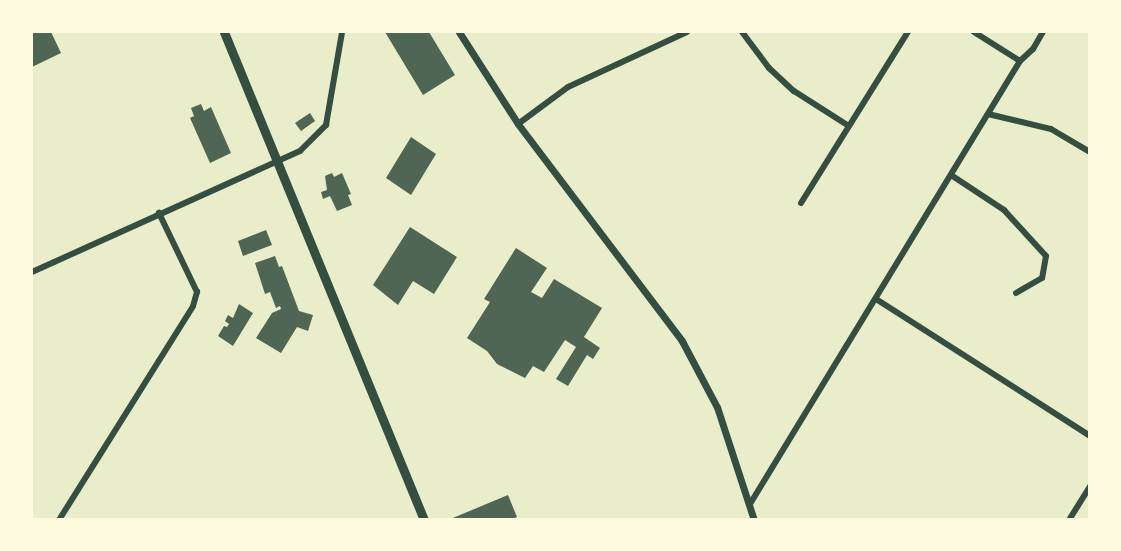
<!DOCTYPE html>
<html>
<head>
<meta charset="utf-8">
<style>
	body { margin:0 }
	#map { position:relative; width:1121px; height:551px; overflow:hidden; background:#e9edc9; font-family:Quicksand,sans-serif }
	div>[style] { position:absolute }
	.building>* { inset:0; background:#4f6655 }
	.minor>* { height:6px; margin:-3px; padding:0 3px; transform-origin:3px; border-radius:3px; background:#344e41 }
	.tertiary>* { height:7px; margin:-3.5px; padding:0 3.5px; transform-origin:3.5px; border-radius:3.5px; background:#344e41 }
	.primary>* { height:9px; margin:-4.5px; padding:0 4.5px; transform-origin:4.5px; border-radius:4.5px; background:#344e41 }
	span { translate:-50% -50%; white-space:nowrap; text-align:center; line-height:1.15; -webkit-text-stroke:5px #fefae0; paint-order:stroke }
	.frame { position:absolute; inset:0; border:33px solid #fefae0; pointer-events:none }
</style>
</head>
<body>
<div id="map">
	<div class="building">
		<i style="clip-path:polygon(32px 32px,51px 32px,61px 53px,32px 67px)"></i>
		<i style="clip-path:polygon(385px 32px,429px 32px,455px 75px,423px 95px)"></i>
		<i style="clip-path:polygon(201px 104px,204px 111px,211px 107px,231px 153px,210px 163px,190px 118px,194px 116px,191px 108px)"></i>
		<i style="clip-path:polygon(310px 113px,315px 121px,301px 131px,295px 123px)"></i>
		<i style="clip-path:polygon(411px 137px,436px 154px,411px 195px,386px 178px)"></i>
		<i style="clip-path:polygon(332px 173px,334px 177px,342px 173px,351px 194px,348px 195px,352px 205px,337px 211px,330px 196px,323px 199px,321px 192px,327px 190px,325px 176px)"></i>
		<i style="clip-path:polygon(410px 227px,457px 257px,434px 294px,413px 281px,398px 305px,373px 285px)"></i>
		<i style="clip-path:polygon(266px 230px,272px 245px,243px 256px,238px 241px)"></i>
		<i style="clip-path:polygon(516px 248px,547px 268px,531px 292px,542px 298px,554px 279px,602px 308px,584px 337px,600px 348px,593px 359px,587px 355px,568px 386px,556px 379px,576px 347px,565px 340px,544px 372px,533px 366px,525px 378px,497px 364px,487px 351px,467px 338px,490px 302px,484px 299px)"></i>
		<i style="clip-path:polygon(275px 256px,279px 267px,282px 266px,299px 311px,313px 315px,308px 331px,297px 327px,281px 353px,256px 338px,272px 313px,281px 309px,280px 306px,276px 308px,270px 292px,265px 294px,255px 263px)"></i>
		<i style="clip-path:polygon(239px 304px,253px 313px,233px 346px,218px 336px,224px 326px,227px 327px,229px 324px,225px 321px,228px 315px,233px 318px)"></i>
		<i style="clip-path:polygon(508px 495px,517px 517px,510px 520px,448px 520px)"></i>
	</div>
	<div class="minor">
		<i style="left:742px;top:32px;width:45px;rotate:53.1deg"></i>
		<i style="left:769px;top:68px;width:34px;rotate:43deg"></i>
		<i style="left:794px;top:91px;width:65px;rotate:32.5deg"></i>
		<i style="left:974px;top:32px;width:54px;rotate:32.2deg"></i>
		<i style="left:988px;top:114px;width:65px;rotate:13.4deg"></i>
		<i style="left:1051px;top:129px;width:45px;rotate:30.5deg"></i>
		<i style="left:518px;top:124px;width:62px;rotate:-36.5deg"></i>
		<i style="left:568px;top:87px;width:131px;rotate:-24.8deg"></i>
		<i style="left:951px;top:175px;width:64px;rotate:33.4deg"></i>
		<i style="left:1004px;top:210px;width:62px;rotate:47.6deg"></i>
		<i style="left:1046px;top:256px;width:22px;rotate:100deg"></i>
		<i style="left:1042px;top:278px;width:30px;rotate:150deg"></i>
		<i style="left:801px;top:203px;width:202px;rotate:-58deg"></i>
		<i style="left:32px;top:272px;width:294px;rotate:-24.3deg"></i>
		<i style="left:300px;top:151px;width:37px;rotate:-45deg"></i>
		<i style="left:326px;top:125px;width:94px;rotate:-80.2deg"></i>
		<i style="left:876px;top:299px;width:254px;rotate:32.6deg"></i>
		<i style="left:750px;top:504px;width:519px;rotate:-58.64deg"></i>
		<i style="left:1020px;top:61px;width:18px;rotate:-43deg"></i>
		<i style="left:1033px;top:49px;width:20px;rotate:-60deg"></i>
		<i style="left:59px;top:520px;width:252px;rotate:-57.9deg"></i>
		<i style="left:193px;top:306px;width:15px;rotate:-74deg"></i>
		<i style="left:197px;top:292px;width:88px;rotate:-115.7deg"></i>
		<i style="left:1069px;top:520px;width:40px;rotate:-58deg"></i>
	</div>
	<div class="tertiary">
		<i style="left:459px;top:32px;width:109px;rotate:57.3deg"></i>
		<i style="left:518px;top:124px;width:272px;rotate:52.9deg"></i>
		<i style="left:682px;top:341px;width:75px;rotate:62.1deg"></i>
		<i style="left:717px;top:407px;width:119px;rotate:71.9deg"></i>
	</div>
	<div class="primary">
		<i style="left:224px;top:32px;width:527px;rotate:67.71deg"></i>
	</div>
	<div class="frame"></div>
</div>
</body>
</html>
